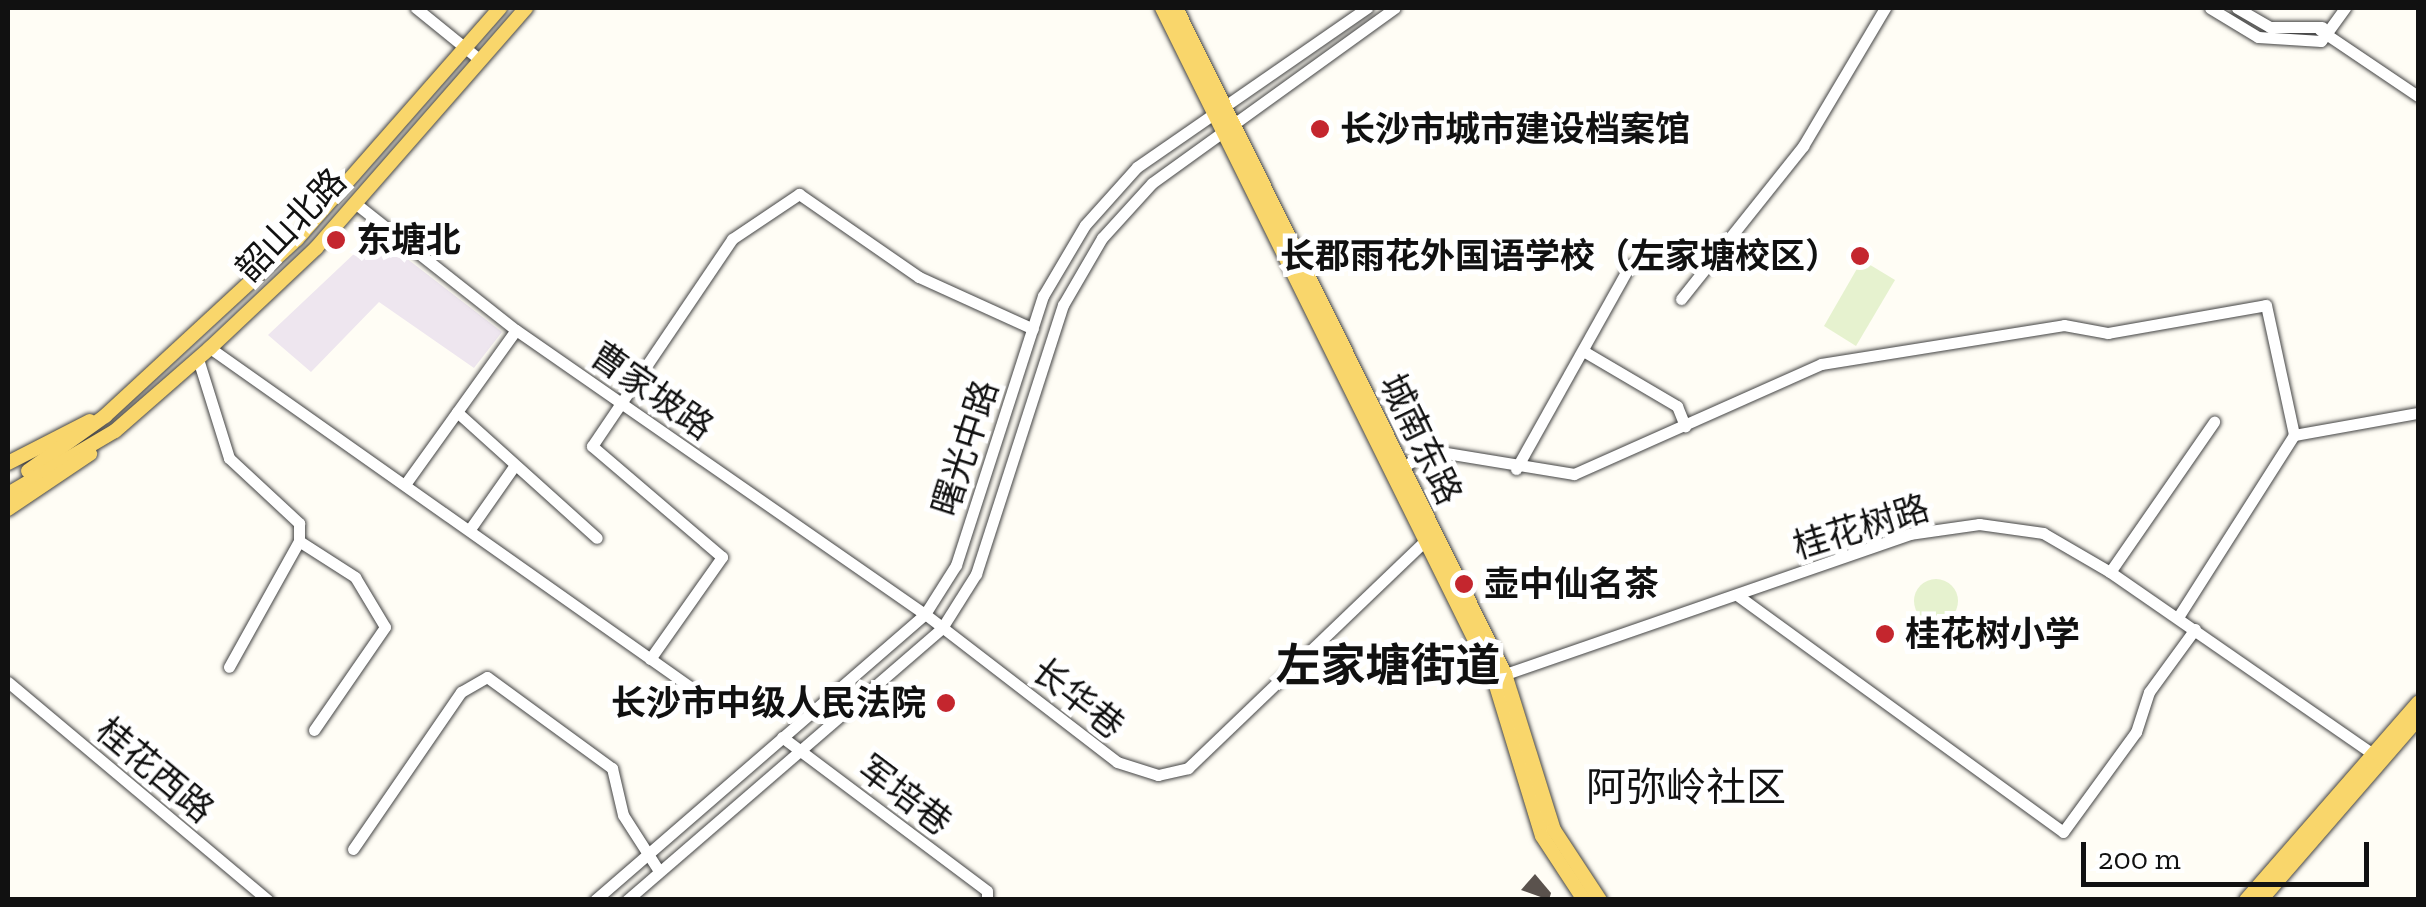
<!DOCTYPE html>
<html>
<head>
<meta charset="utf-8">
<style>
	body { margin:0 }
	#map { position:relative; width:2426px; height:907px; overflow:hidden; background:#fffdf5; font-family:"Zilla Slab","Noto Sans SC",serif }
	div>[style] { position:absolute }
	.industrial>* { inset:0; background:#eee6ef }
	.pitch>* { inset:0; background:#e6f2cf }
	.round { border-radius:50% }
	.building>* { inset:0; background:#5a524d }
	.roads { filter:drop-shadow(0 0 2px #444) drop-shadow(0 0 2px #444) }
	.minor>* { height:11px; margin:-5.5px; padding:0 5.5px; transform-origin:5.5px; border-radius:5.5px; background:#fff }
	.major>* { height:14px; margin:-7px; padding:0 7px; transform-origin:7px; border-radius:7px; background:#f9d66b }
	.dots>* { width:28px; height:28px; translate:-50% -50%; box-sizing:border-box; border:5px solid #fff; border-radius:50% }
	span { translate:-50% -50%; white-space:nowrap; text-align:center; line-height:1.15; -webkit-text-stroke:10px #fff; paint-order:stroke }
	.poi-label { font-size:35px; color:#111; font-weight:700 }
	.left { translate:0 -50%; text-align:left }
	.right { translate:-100% -50%; text-align:right }
	.street-label { font-size:35px; color:#111 }
	.quarter-label { font-size:40px; color:#111 }
	.district-label { font-size:45px; color:#111; font-weight:700 }
	.frame { position:absolute; inset:0; border:10px solid #111; pointer-events:none }
	.scale { position:absolute; left:2081px; top:842px; width:288px; height:45px; box-sizing:border-box; border:5px solid #111; border-top:0; padding-left:12px; font-size:30px; line-height:35px; white-space:nowrap; color:#111; -webkit-text-stroke:8px #fff; paint-order:stroke }
</style>
</head>
<body>
<div id="map">
	<div class="industrial">
		<i style="clip-path:polygon(375px 234px,502px 332px,474px 368px,379px 302px,311px 372px,268px 335px)"></i>
	</div>
	<div class="pitch">
		<i style="clip-path:polygon(1862px 260px,1895px 280px,1856px 346px,1824px 326px)"></i>
		<i class="round" style="left:1914px;top:579px;width:44px;height:44px"></i>
	</div>
	<div class="building">
		<i style="clip-path:polygon(1535px 874px,1551px 893px,1549px 900px,1521px 890px)"></i>
	</div>
	<div class="roads">
		<div class="minor">
			<i style="left:416px;top:8px;width:81px;rotate:39deg"></i>
			<i style="left:2210px;top:8px;width:56px;rotate:31.1deg"></i>
			<i style="left:2258px;top:37px;width:63px;rotate:3.6deg"></i>
			<i style="left:2321px;top:41px;width:41px;rotate:-54deg"></i>
			<i style="left:2237px;top:8px;width:38px;rotate:30deg"></i>
			<i style="left:2270px;top:27px;width:52px"></i>
			<i style="left:2320px;top:30px;width:118px;rotate:34deg"></i>
			<i style="left:355px;top:203px;width:205px;rotate:38.3deg"></i>
			<i style="left:516px;top:330px;width:498px;rotate:34.8deg"></i>
			<i style="left:925px;top:614px;width:242px;rotate:37.6deg"></i>
			<i style="left:1117px;top:762px;width:43px;rotate:17.6deg"></i>
			<i style="left:1158px;top:775px;width:31px;rotate:-13deg"></i>
			<i style="left:1188px;top:768px;width:328px;rotate:-43.8deg"></i>
			<i style="left:1681px;top:299px;width:196px;rotate:-51.4deg"></i>
			<i style="left:1803px;top:146px;width:161px;rotate:-59.3deg"></i>
			<i style="left:210px;top:348px;width:586px;rotate:35.21deg"></i>
			<i style="left:1585px;top:352px;width:107px;rotate:30.4deg"></i>
			<i style="left:1677px;top:406px;width:22px;rotate:68deg"></i>
			<i style="left:198px;top:359px;width:104px;rotate:72.6deg"></i>
			<i style="left:229px;top:458px;width:96px;rotate:42.9deg"></i>
			<i style="left:299px;top:523px;width:18px;rotate:90deg"></i>
			<i style="left:299px;top:541px;width:144px;rotate:119.1deg"></i>
			<i style="left:457px;top:412px;width:188px;rotate:42deg"></i>
			<i style="left:2294px;top:435px;width:126px;rotate:-10.1deg"></i>
			<i style="left:1401px;top:467px;width:37px;rotate:-26deg"></i>
			<i style="left:1434px;top:451px;width:142px;rotate:9.3deg"></i>
			<i style="left:1574px;top:474px;width:270px;rotate:-24deg"></i>
			<i style="left:1821px;top:364px;width:246px;rotate:-9.1deg"></i>
			<i style="left:2064px;top:325px;width:45px;rotate:10.3deg"></i>
			<i style="left:2108px;top:333px;width:160px;rotate:-10deg"></i>
			<i style="left:2266px;top:305px;width:133px;rotate:77.8deg"></i>
			<i style="left:2294px;top:435px;width:216px;rotate:122.5deg"></i>
			<i style="left:1516px;top:469px;width:234px;rotate:-60.8deg"></i>
			<i style="left:406px;top:483px;width:188px;rotate:-54.3deg"></i>
			<i style="left:470px;top:529px;width:78px;rotate:-54.9deg"></i>
			<i style="left:299px;top:541px;width:67px;rotate:32.7deg"></i>
			<i style="left:355px;top:577px;width:58px;rotate:59deg"></i>
			<i style="left:385px;top:627px;width:125px;rotate:124.6deg"></i>
			<i style="left:2110px;top:572px;width:183px;rotate:-55.3deg"></i>
			<i style="left:1737px;top:595px;width:403px;rotate:36deg"></i>
			<i style="left:2063px;top:832px;width:124px;rotate:-53.9deg"></i>
			<i style="left:2136px;top:732px;width:42px;rotate:-72deg"></i>
			<i style="left:2149px;top:692px;width:78px;rotate:-53.9deg"></i>
			<i style="left:650px;top:659px;width:125px;rotate:-54.8deg"></i>
			<i style="left:722px;top:557px;width:171px;rotate:-139.5deg"></i>
			<i style="left:592px;top:446px;width:250px;rotate:-55.9deg"></i>
			<i style="left:732px;top:239px;width:81px;rotate:-33.9deg"></i>
			<i style="left:799px;top:194px;width:146px;rotate:34.7deg"></i>
			<i style="left:919px;top:277px;width:125px;rotate:24.5deg"></i>
			<i style="left:1500px;top:676px;width:433px;rotate:-19.1deg"></i>
			<i style="left:1909px;top:534px;width:71px;rotate:-8.1deg"></i>
			<i style="left:1979px;top:524px;width:65px;rotate:8deg"></i>
			<i style="left:2043px;top:533px;width:78px;rotate:30.2deg"></i>
			<i style="left:2110px;top:572px;width:320px;rotate:34.7deg"></i>
			<i style="left:8px;top:682px;width:339px;rotate:40deg"></i>
			<i style="left:782px;top:737px;width:256px;rotate:36.9deg"></i>
			<i style="left:987px;top:891px;width:9px;rotate:90deg"></i>
			<i style="left:353px;top:849px;width:191px;rotate:-55.5deg"></i>
			<i style="left:461px;top:692px;width:30px;rotate:-30deg"></i>
			<i style="left:487px;top:677px;width:155px;rotate:36.1deg"></i>
			<i style="left:612px;top:768px;width:48px;rotate:76.8deg"></i>
			<i style="left:623px;top:815px;width:67px;rotate:57.3deg"></i>
			<i style="left:595px;top:900px;width:437px;rotate:-40.9deg"></i>
			<i style="left:925px;top:614px;width:58px;rotate:-57.7deg"></i>
			<i style="left:956px;top:565px;width:283px;rotate:-72.1deg"></i>
			<i style="left:1043px;top:296px;width:82px;rotate:-59.4deg"></i>
			<i style="left:1085px;top:225px;width:78px;rotate:-48.1deg"></i>
			<i style="left:1137px;top:167px;width:280px;rotate:-34.7deg"></i>
			<i style="left:627px;top:900px;width:416px;rotate:-40.8deg"></i>
			<i style="left:942px;top:628px;width:64px;rotate:-57.8deg"></i>
			<i style="left:976px;top:574px;width:283px;rotate:-72.1deg"></i>
			<i style="left:1063px;top:305px;width:78px;rotate:-59.8deg"></i>
			<i style="left:1102px;top:238px;width:74px;rotate:-47.7deg"></i>
			<i style="left:1152px;top:183px;width:299px;rotate:-35.8deg"></i>
		</div>
		<div class="major">
			<i style="left:1162px;top:8px;width:749px;rotate:63.67deg"></i>
			<i style="left:1494px;top:679px;width:164px;rotate:73deg"></i>
			<i style="left:1542px;top:836px;width:77px;rotate:56.7deg"></i>
			<i style="left:1176px;top:8px;width:743px;rotate:63.71deg"></i>
			<i style="left:1505px;top:674px;width:164px;rotate:72.6deg"></i>
			<i style="left:1554px;top:830px;width:84px;rotate:56.7deg"></i>
			<i style="left:8px;top:463px;width:92px;rotate:-27.1deg"></i>
			<i style="left:28px;top:471px;width:95px;rotate:-35.5deg"></i>
			<i style="left:105px;top:416px;width:261px;rotate:-42.7deg"></i>
			<i style="left:297px;top:239px;width:308px;rotate:-48.7deg"></i>
			<i style="left:8px;top:494px;width:124px;rotate:-30.5deg"></i>
			<i style="left:115px;top:431px;width:126px;rotate:-41.1deg"></i>
			<i style="left:210px;top:348px;width:146px;rotate:-43.3deg"></i>
			<i style="left:316px;top:248px;width:319px;rotate:-48.8deg"></i>
			<i style="left:8px;top:509px;width:99px;rotate:-33.9deg"></i>
			<i style="left:2246px;top:900px;width:262px;rotate:-48.9deg"></i>
			<i style="left:2261px;top:900px;width:240px;rotate:-49.1deg"></i>
		</div>
	</div>
	<div class="dots">
		<i style="left:1320px;top:129px;background:#c4262e"></i>
		<i style="left:336px;top:240px;background:#c4262e"></i>
		<i style="left:1860px;top:256px;background:#c4262e"></i>
		<i style="left:1464px;top:584px;background:#c4262e"></i>
		<i style="left:1885px;top:634px;background:#c4262e"></i>
		<i style="left:946px;top:703px;background:#c4262e"></i>
	</div>
	<div class="poi-label">
		<span class="left" style="left:1340px;top:129px">长沙市城市建设档案馆</span>
		<span class="left" style="left:356px;top:240px">东塘北</span>
		<span class="right" style="left:1840px;top:256px">长郡雨花外国语学校（左家塘校区）</span>
		<span class="left" style="left:1484px;top:584px">壶中仙名茶</span>
		<span class="left" style="left:1905px;top:634px">桂花树小学</span>
		<span class="right" style="left:926px;top:703px">长沙市中级人民法院</span>
	</div>
	<div class="street-label">
		<span style="left:291px;top:225px;rotate:-46deg">韶山北路</span>
		<span style="left:652px;top:391px;rotate:35deg">曹家坡路</span>
		<span style="left:1421px;top:439px;rotate:64deg">城南东路</span>
		<span style="left:965px;top:448px;rotate:-72deg">曙光中路</span>
		<span style="left:1861px;top:527px;rotate:-17deg">桂花树路</span>
		<span style="left:1078px;top:698px;rotate:38deg">长华巷</span>
		<span style="left:155px;top:770px;rotate:40deg">桂花西路</span>
		<span style="left:905px;top:795px;rotate:37deg">军培巷</span>
	</div>
	<div class="quarter-label">
		<span style="left:1686px;top:787px">阿弥岭社区</span>
	</div>
	<div class="district-label">
		<span style="left:1388px;top:667px">左家塘街道</span>
	</div>
	<div class="frame"></div>
	<div class="scale">200 m</div>
</div>
</body>
</html>
